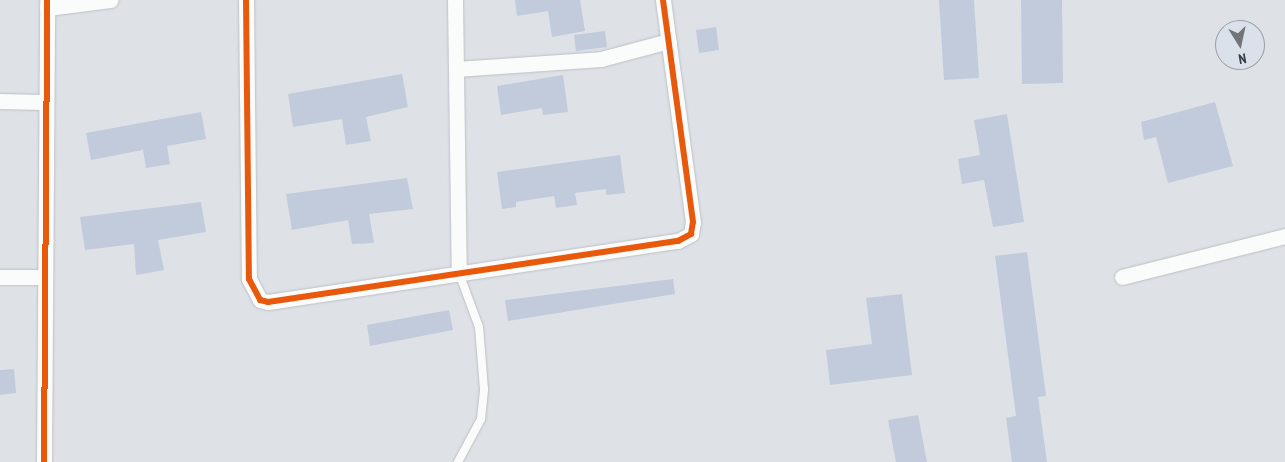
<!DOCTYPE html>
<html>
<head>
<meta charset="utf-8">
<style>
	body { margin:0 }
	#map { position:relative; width:1285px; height:462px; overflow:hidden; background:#dee2e7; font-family:"PT Sans Narrow",sans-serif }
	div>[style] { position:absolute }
	.building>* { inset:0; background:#c1cbdb }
	.roads { filter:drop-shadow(0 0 1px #bdc0c4) drop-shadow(0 0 1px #bdc0c4) }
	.service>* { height:8px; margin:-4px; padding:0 4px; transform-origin:4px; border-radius:4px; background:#fafbfb }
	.minor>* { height:15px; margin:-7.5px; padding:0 7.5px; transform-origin:7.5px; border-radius:7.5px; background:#fafbfb }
	.cycleway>* { height:6px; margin:-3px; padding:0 3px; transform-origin:3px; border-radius:3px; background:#e8590c }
	span { translate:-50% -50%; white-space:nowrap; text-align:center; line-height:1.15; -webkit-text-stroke:4px #dae1eb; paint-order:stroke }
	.north { position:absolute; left:1215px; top:20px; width:50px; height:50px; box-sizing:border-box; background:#dae1eb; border:1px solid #999ea6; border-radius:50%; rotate:170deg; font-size:14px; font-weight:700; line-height:20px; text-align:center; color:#373a3e }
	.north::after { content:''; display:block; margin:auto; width:18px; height:22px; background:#717579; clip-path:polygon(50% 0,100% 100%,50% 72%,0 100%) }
</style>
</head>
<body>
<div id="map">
	<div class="building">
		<i style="clip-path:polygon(515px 0,580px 0,585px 31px,552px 37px,548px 11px,517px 16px)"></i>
		<i style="clip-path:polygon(939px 0,974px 0,979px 78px,944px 80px)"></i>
		<i style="clip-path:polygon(1021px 0,1062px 0,1063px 83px,1022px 84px)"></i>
		<i style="clip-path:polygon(716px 27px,719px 50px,699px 53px,696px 30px)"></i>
		<i style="clip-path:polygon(605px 31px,607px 47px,576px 51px,574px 35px)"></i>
		<i style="clip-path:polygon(402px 74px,408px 107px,366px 117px,371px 141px,346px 145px,342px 119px,293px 127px,288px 94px)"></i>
		<i style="clip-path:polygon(563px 75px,568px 112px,543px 115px,542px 108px,501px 115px,497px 86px)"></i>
		<i style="clip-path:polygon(1215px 102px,1233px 166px,1168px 183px,1156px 137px,1144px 140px,1141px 122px)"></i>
		<i style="clip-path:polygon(201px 112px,206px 139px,167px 146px,170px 164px,146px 168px,143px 150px,91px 160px,86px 133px)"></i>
		<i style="clip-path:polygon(1007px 114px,1024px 222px,993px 227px,984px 180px,962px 184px,958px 159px,980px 155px,974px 120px)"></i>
		<i style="clip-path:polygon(620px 155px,625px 193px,606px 195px,606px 189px,575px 193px,577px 205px,556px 208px,554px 196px,516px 202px,516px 207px,502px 209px,497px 172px)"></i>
		<i style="clip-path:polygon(407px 178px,413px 209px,369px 214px,374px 243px,352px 244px,348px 220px,292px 230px,286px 194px)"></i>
		<i style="clip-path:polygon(201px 202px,206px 232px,158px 240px,164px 270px,136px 275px,134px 244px,85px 250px,80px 217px)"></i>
		<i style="clip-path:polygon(1027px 252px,1046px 396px,1038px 397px,1047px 462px,1012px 462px,1006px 418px,1016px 416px,995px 256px)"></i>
		<i style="clip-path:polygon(673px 279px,675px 294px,508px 321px,505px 300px)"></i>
		<i style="clip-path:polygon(902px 294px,912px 375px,830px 385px,826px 350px,872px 344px,866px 298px)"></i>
		<i style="clip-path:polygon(449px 310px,453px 330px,370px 346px,367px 325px)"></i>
		<i style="clip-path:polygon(14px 369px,16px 393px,0 395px,0 370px)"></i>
		<i style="clip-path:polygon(918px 415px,927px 462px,896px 462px,888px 420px)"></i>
	</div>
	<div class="roads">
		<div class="service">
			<i style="left:458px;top:462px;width:49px;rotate:-61.9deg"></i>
			<i style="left:481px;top:419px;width:30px;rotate:-84deg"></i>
			<i style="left:484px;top:389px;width:62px;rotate:-94.6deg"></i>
			<i style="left:479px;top:327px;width:58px;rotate:-110.3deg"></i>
		</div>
		<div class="minor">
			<i style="left:246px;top:0;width:279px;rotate:89.4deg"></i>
			<i style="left:249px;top:279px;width:24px;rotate:62deg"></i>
			<i style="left:260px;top:300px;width:8px;rotate:14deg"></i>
			<i style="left:268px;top:302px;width:415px;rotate:-8.5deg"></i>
			<i style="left:678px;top:241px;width:15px;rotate:-28deg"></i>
			<i style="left:691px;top:234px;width:12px;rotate:-81deg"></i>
			<i style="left:693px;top:222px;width:224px;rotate:-97.7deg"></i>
			<i style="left:455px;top:0;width:273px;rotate:89.2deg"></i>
			<i style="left:47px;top:8px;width:64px;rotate:-7.2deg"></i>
			<i style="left:456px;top:69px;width:145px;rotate:-3.9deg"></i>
			<i style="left:601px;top:59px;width:70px;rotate:-14.8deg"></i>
			<i style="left:0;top:101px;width:43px;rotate:1.3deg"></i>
			<i style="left:0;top:277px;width:44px"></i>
			<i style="left:1122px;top:277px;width:168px;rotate:-14.1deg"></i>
			<i style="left:44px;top:462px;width:462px;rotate:-89.6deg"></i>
		</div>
	</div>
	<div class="cycleway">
		<i style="left:246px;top:0;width:279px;rotate:89.4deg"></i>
		<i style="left:249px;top:279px;width:24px;rotate:62deg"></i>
		<i style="left:260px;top:300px;width:8px;rotate:14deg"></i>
		<i style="left:268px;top:302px;width:415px;rotate:-8.5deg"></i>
		<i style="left:678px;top:241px;width:15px;rotate:-28deg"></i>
		<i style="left:691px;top:234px;width:12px;rotate:-81deg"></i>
		<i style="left:693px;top:222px;width:224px;rotate:-97.7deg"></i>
		<i style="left:44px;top:462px;width:462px;rotate:-89.6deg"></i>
	</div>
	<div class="north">N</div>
</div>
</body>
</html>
